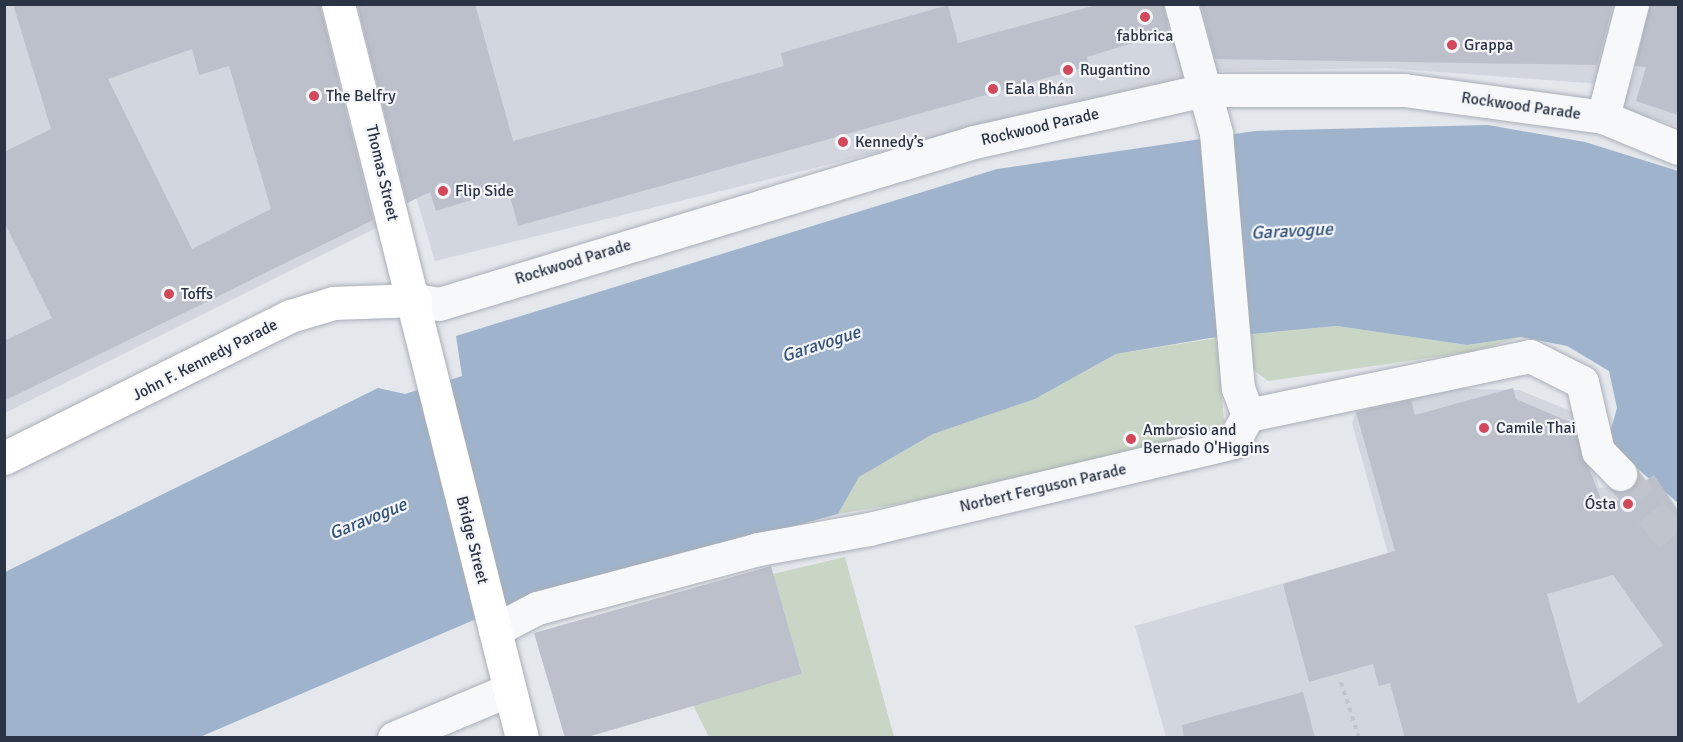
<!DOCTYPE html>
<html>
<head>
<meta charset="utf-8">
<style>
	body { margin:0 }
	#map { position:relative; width:1683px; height:742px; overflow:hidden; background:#e4e7ec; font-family:Signika,sans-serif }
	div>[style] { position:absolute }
	.built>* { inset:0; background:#d2d6de }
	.green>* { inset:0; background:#c9d6c5 }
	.water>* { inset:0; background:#9fb4cc }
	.building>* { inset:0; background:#bbc0ca }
	.street-tunnel>* { height:33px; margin-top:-16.5px; transform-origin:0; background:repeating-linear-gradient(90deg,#bfc3cb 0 33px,transparent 0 49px) }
	.path>* { height:4px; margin-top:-2px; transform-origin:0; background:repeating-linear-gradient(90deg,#c2c5cb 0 4.5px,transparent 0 9px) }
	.roads { filter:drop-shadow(0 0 2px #a9aeb7) drop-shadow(0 0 2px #a9aeb7) }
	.street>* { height:33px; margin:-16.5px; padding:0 16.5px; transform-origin:16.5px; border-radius:16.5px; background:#f7f8fa }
	.secondary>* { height:33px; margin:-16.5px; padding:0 16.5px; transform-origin:16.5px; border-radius:16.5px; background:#fff }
	.dots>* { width:16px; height:16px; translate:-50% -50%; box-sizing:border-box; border:3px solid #f4f6f9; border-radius:50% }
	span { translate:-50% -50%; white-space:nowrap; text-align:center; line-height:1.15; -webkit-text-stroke:4.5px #f4f6f9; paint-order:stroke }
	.poi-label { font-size:16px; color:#2b3445 }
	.left { translate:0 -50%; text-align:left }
	.right { translate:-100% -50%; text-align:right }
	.street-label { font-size:16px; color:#2b3445 }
	.water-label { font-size:18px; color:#34527a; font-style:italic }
	.frame { position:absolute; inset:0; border:6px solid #2b3445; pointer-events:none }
</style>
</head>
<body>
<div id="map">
	<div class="built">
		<i style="clip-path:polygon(5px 5px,307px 5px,384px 224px,5px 413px)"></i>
		<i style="clip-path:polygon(359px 5px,1173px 5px,1194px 75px,435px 261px)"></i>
		<i style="clip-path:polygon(1188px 5px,1616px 5px,1600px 84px,1386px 68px,1208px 71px)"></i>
		<i style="clip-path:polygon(1661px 5px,1678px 5px,1678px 126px,1620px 109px)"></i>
		<i style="clip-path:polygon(1427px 388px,1520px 390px,1577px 414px,1599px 488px,1649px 485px,1678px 518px,1678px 737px,1166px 737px,1135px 626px,1388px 553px,1352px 423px,1356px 412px)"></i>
	</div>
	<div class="green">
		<i style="clip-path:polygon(1337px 326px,1467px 345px,1521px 337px,1471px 352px,1268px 381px,1251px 368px,1244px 335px)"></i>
		<i style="clip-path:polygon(1217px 338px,1224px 422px,1212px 435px,951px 495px,838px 514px,859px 477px,933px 434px,1035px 399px,1116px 354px)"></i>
		<i style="clip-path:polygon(845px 557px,894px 737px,709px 737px,693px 705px,802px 674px,773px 574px)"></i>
	</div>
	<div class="water">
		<i style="clip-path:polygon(1488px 125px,1585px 142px,1678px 171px,1678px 503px,1607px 443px,1617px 408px,1609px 371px,1567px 346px,1521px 337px,1467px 345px,1337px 326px,1210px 338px,1116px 354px,1035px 399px,933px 434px,859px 477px,838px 514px,516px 602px,200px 737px,5px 738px,5px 572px,378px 388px,405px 394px,462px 376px,456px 336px,997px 169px,1255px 131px)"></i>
	</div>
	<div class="building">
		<i style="clip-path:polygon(evenodd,13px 4px,320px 4px,373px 220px,4px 401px,4px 341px,52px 318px,4px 222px,4px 152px,51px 129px,13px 4px,192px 49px,199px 75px,229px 66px,271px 209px,192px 249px,108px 79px,192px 49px)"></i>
		<i style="clip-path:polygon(357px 4px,475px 4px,513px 141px,784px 66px,781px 53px,948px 5px,958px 43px,1100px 4px,1163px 4px,1169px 32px,1087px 57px,1089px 66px,518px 226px,508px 189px,436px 211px,430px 192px,407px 203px)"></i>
		<i style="clip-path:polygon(1201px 4px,1613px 4px,1597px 65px,1215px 59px)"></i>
		<i style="clip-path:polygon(1650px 4px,1678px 4px,1678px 115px,1636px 101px,1646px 67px,1635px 66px)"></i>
		<i style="clip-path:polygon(evenodd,1513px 388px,1516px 399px,1572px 423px,1605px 510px,1654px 475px,1678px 510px,1678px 738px,1405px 738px,1390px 683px,1379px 686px,1373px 664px,1309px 682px,1283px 584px,1395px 551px,1356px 412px,1411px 400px,1415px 415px,1513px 388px,1613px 575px,1663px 645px,1578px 704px,1547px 594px,1613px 575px)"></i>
		<i style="clip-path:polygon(771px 566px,802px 674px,584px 738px,565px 738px,534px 633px)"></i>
		<i style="clip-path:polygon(1303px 692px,1315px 738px,1184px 738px,1182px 725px)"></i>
	</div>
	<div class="street-tunnel">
		<i style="left:1620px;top:474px;width:92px;rotate:50.8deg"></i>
	</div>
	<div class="path">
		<i style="left:1341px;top:682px;width:59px;rotate:72.2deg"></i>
	</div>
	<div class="roads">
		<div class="street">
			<i style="left:1181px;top:4px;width:134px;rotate:74.8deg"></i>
			<i style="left:1216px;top:133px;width:256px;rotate:85.1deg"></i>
			<i style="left:1238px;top:388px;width:29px;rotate:70deg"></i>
			<i style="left:1603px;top:117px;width:117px;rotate:-75.6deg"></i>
			<i style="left:415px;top:300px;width:24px;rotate:9deg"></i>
			<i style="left:439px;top:304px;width:559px;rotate:-16.85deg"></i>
			<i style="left:974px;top:142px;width:236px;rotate:-12.7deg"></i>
			<i style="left:1204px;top:90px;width:200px"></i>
			<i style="left:1404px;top:90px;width:201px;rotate:7.7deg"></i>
			<i style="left:1603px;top:117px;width:81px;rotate:22.5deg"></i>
			<i style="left:495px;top:630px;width:47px;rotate:-27.6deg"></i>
			<i style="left:537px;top:608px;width:229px;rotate:-14.9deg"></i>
			<i style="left:758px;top:549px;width:113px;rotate:-10.2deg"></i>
			<i style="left:869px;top:529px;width:374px;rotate:-13.4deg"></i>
			<i style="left:1233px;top:442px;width:31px;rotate:-61deg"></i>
			<i style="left:1248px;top:415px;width:288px;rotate:-11.8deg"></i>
			<i style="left:1530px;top:356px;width:58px;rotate:26.6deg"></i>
			<i style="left:1582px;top:382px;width:71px;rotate:76.9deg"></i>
			<i style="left:1598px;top:451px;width:32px;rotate:46deg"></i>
			<i style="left:394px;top:738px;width:125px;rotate:-22.7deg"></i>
		</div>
		<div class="secondary">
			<i style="left:338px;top:4px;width:757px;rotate:75.93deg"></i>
			<i style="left:4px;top:458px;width:319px;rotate:-26.4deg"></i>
			<i style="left:290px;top:316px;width:46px;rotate:-16.5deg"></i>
			<i style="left:334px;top:303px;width:81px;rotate:-2.1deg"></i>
		</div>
	</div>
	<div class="dots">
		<i style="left:1145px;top:17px;background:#d1495b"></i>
		<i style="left:1452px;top:45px;background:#d1495b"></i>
		<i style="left:1068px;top:70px;background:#d1495b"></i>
		<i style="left:993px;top:89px;background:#d1495b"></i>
		<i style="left:314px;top:96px;background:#d1495b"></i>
		<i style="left:843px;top:142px;background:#d1495b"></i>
		<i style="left:443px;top:191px;background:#d1495b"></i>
		<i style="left:169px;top:294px;background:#d1495b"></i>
		<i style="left:1484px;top:428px;background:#d1495b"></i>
		<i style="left:1131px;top:439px;background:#d1495b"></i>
		<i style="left:1628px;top:504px;background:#d1495b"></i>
	</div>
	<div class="poi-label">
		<span style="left:1145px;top:36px">fabbrica</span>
		<span class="left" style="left:1464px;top:45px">Grappa</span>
		<span class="left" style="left:1080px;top:70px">Rugantino</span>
		<span class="left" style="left:1005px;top:89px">Eala Bhán</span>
		<span class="left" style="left:326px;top:96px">The Belfry</span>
		<span class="left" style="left:855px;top:142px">Kennedy’s</span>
		<span class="left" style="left:455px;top:191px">Flip Side</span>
		<span class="left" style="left:181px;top:294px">Toffs</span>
		<span class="left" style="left:1496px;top:428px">Camile Thai</span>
		<span class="left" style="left:1143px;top:439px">Ambrosio and<br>Bernado O'Higgins</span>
		<span class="right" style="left:1616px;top:504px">Ósta</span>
	</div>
	<div class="street-label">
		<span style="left:1521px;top:106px;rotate:8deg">Rockwood Parade</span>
		<span style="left:1040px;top:127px;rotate:-13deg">Rockwood Parade</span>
		<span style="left:382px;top:173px;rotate:77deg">Thomas Street</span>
		<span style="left:573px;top:262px;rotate:-17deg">Rockwood Parade</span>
		<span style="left:205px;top:360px;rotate:-27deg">John F. Kennedy Parade</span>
		<span style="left:1043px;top:488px;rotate:-13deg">Norbert Ferguson Parade</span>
		<span style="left:472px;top:540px;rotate:76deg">Bridge Street</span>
	</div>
	<div class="water-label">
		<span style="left:1292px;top:231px;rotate:-3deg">Garavogue</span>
		<span style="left:821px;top:344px;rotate:-18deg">Garavogue</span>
		<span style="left:368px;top:519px;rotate:-22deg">Garavogue</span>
	</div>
	<div class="frame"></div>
</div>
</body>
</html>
